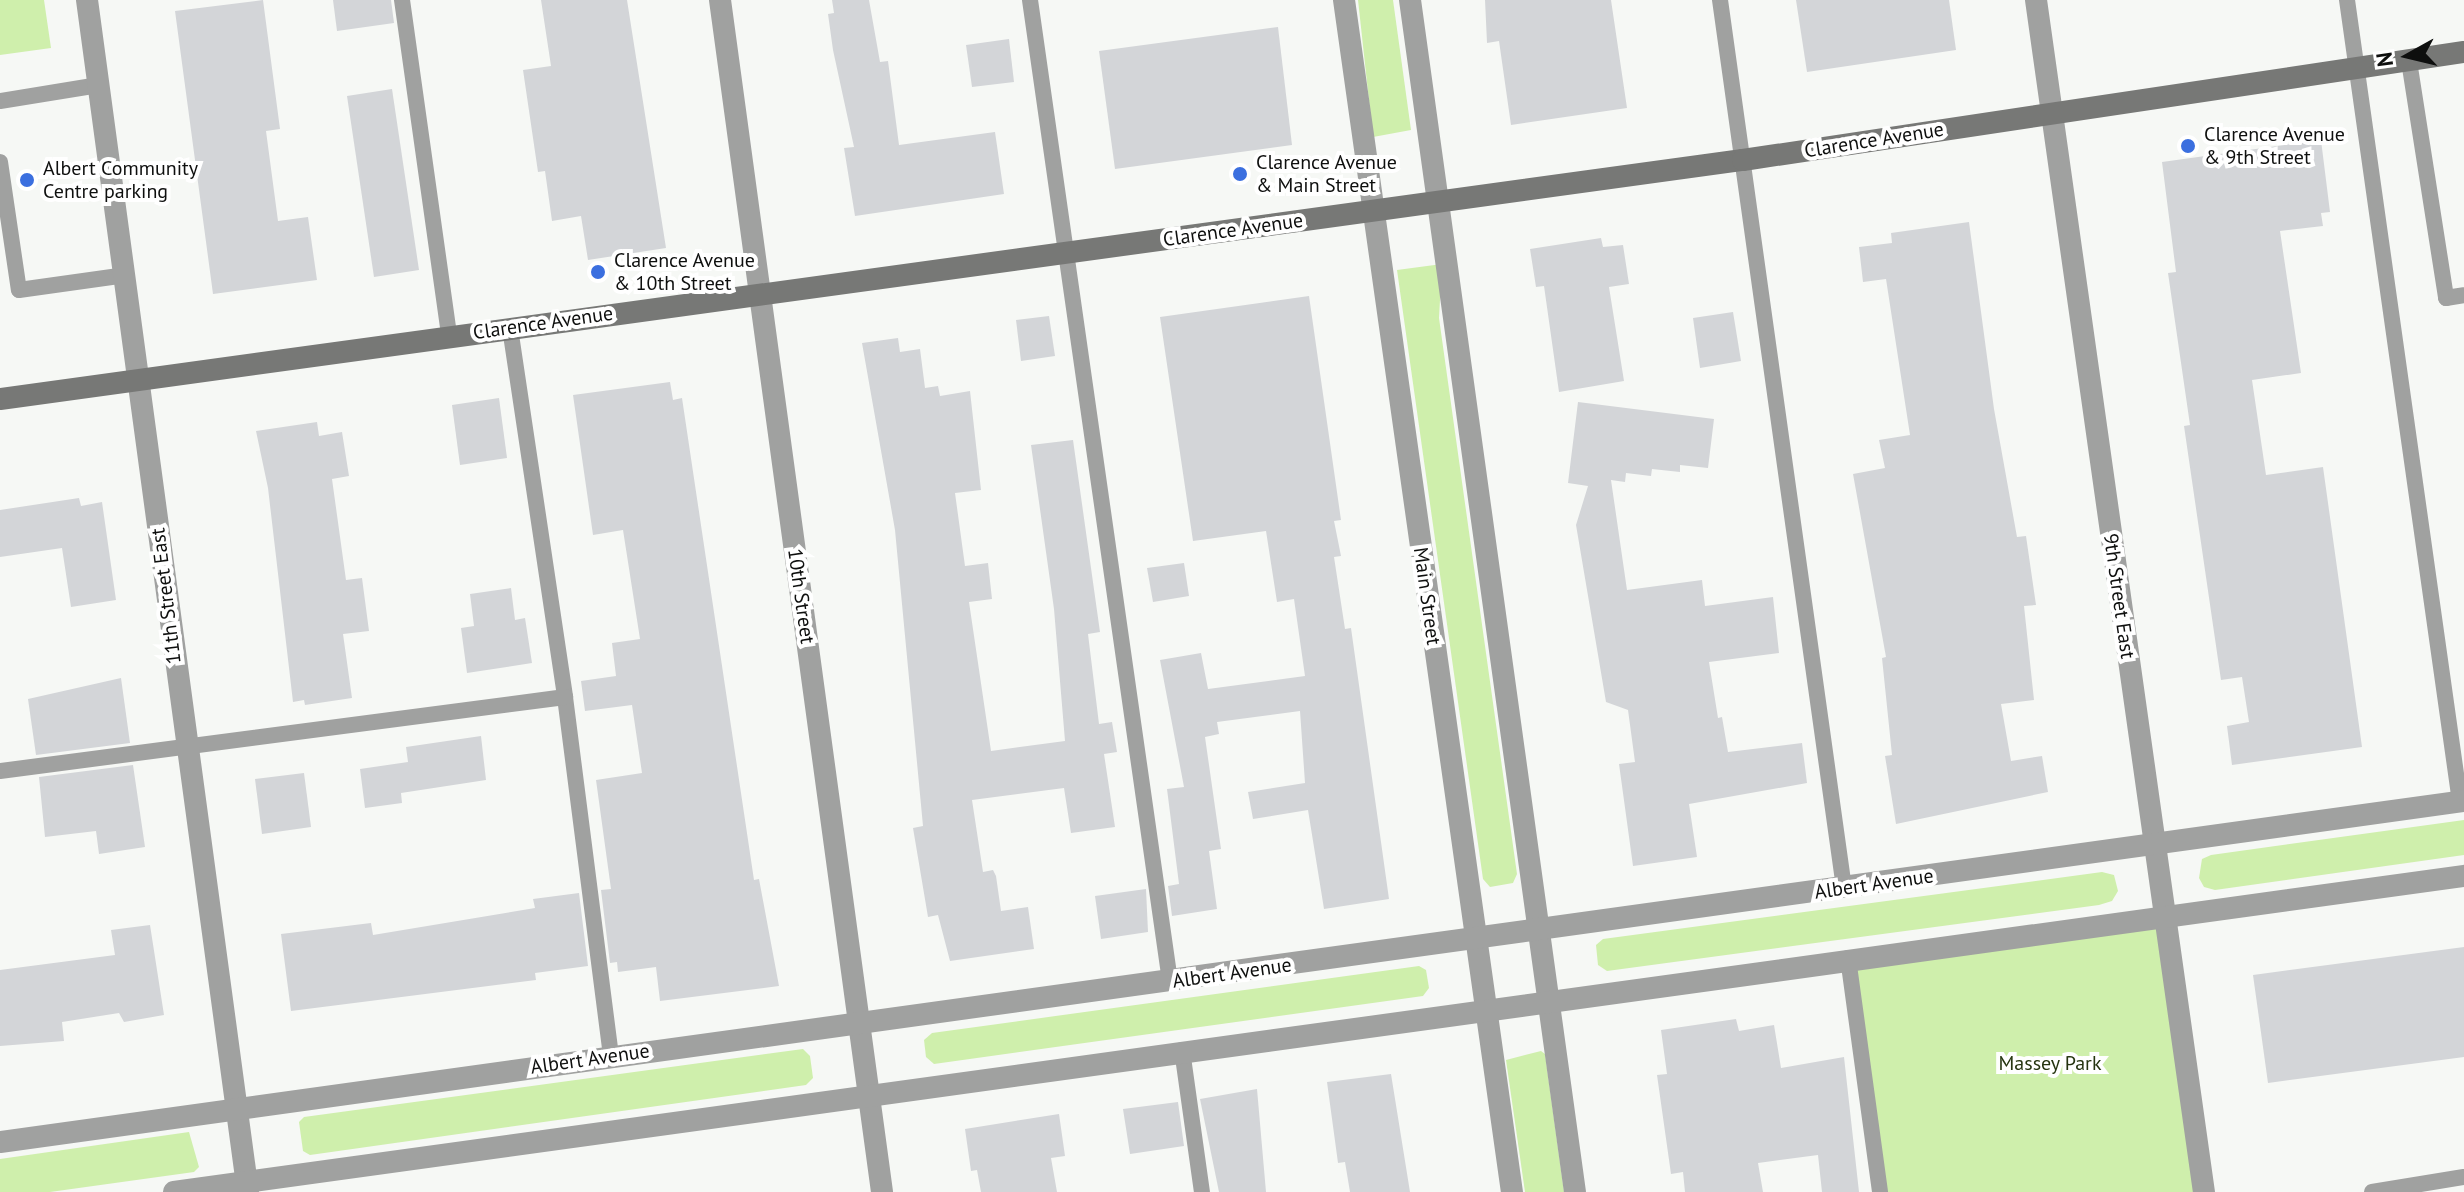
<!DOCTYPE html>
<html>
<head>
<meta charset="utf-8">
<style>
	body { margin:0 }
	#map { position:relative; width:2464px; height:1192px; overflow:hidden; background:#f6f8f5; font-family:"PT Sans",sans-serif }
	div>[style] { position:absolute }
	.green>* { inset:0; background:#cfefac }
	.building>* { inset:0; background:#d3d5d8 }
	.service>* { height:16px; margin:-8px; padding:0 8px; transform-origin:8px; border-radius:8px; background:#a0a1a0 }
	.minor>* { height:22px; margin:-11px; padding:0 11px; transform-origin:11px; border-radius:11px; background:#a0a1a0 }
	.secondary>* { height:22px; margin:-11px; padding:0 11px; transform-origin:11px; border-radius:11px; background:#777876 }
	.dots>* { width:22px; height:22px; translate:-50% -50%; box-sizing:border-box; border:4px solid #fff; border-radius:50% }
	span { translate:-50% -50%; white-space:nowrap; text-align:center; line-height:1.15; -webkit-text-stroke:8px #fff; paint-order:stroke }
	.poi-label { font-size:20px; color:#0e0f0e }
	.left { translate:0 -50%; text-align:left }
	.street-label { font-size:20px; color:#0e0f0e }
	.park-label { font-size:20px; color:#253410 }
	.north { position:absolute; left:2368px; top:16px; width:80px; height:80px; -webkit-text-stroke:6px #fff; paint-order:stroke; rotate:262deg; font-size:22px; font-weight:700; line-height:32px; text-align:center; color:#0e0f0e }
	.north::after { content:''; display:block; margin:auto; width:28px; height:36px; background:#0e0f0e; clip-path:polygon(50% 0,100% 100%,50% 72%,0 100%) }
</style>
</head>
<body>
<div id="map">
	<div class="green">
		<i style="clip-path:polygon(0 0,44px 0,51px 48px,0 55px)"></i>
		<i style="clip-path:polygon(1358px 0,1393px 0,1411px 130px,1373px 137px)"></i>
		<i style="clip-path:polygon(1442px 264px,1439px 318px,1517px 874px,1513px 883px,1490px 887px,1483px 879px,1397px 270px)"></i>
		<i style="clip-path:polygon(2464px 820px,2464px 855px,2215px 890px,2204px 887px,2199px 878px,2202px 859px,2211px 855px)"></i>
		<i style="clip-path:polygon(2102px 872px,2114px 875px,2118px 891px,2112px 901px,2099px 905px,1607px 971px,1598px 965px,1596px 945px,1603px 939px)"></i>
		<i style="clip-path:polygon(2163px 918px,2203px 1192px,1880px 1192px,1848px 958px)"></i>
		<i style="clip-path:polygon(1419px 966px,1426px 970px,1429px 988px,1423px 996px,934px 1064px,926px 1057px,924px 1040px,932px 1033px)"></i>
		<i style="clip-path:polygon(803px 1049px,810px 1056px,813px 1078px,806px 1085px,310px 1155px,303px 1151px,299px 1122px,304px 1117px)"></i>
		<i style="clip-path:polygon(1541px 1051px,1545px 1054px,1564px 1192px,1525px 1192px,1506px 1060px)"></i>
		<i style="clip-path:polygon(189px 1132px,199px 1167px,194px 1172px,50px 1192px,0 1192px,0 1159px)"></i>
	</div>
	<div class="building">
		<i style="clip-path:polygon(263px 0,280px 129px,266px 131px,278px 221px,308px 217px,317px 280px,213px 294px,175px 11px)"></i>
		<i style="clip-path:polygon(333px 0,391px 0,394px 23px,337px 31px)"></i>
		<i style="clip-path:polygon(541px 0,627px 0,666px 248px,588px 260px,581px 216px,552px 221px,545px 171px,538px 172px,523px 70px,551px 66px)"></i>
		<i style="clip-path:polygon(832px 0,869px 0,880px 62px,888px 61px,899px 145px,995px 132px,1004px 194px,855px 216px,844px 148px,854px 147px,833px 50px,828px 14px,834px 13px)"></i>
		<i style="clip-path:polygon(1485px 0,1611px 0,1627px 108px,1511px 125px,1499px 41px,1487px 43px)"></i>
		<i style="clip-path:polygon(1796px 0,1949px 0,1956px 50px,1807px 72px)"></i>
		<i style="clip-path:polygon(1278px 27px,1292px 145px,1115px 169px,1099px 51px)"></i>
		<i style="clip-path:polygon(1009px 39px,1014px 82px,972px 87px,966px 45px)"></i>
		<i style="clip-path:polygon(392px 89px,419px 270px,374px 277px,347px 96px)"></i>
		<i style="clip-path:polygon(2321px 140px,2330px 212px,2321px 213px,2323px 226px,2280px 231px,2301px 373px,2252px 380px,2266px 475px,2323px 467px,2362px 747px,2232px 765px,2227px 726px,2249px 722px,2242px 677px,2221px 680px,2184px 426px,2190px 425px,2168px 273px,2176px 272px,2162px 162px)"></i>
		<i style="clip-path:polygon(1969px 222px,1994px 409px,2017px 537px,2026px 536px,2036px 605px,2024px 606px,2034px 700px,2001px 704px,2011px 761px,2042px 756px,2048px 792px,1896px 824px,1885px 756px,1892px 755px,1882px 658px,1886px 657px,1853px 474px,1885px 468px,1879px 440px,1910px 435px,1886px 279px,1863px 282px,1859px 247px,1892px 243px,1891px 233px)"></i>
		<i style="clip-path:polygon(1601px 238px,1603px 247px,1623px 245px,1629px 284px,1609px 287px,1624px 381px,1559px 392px,1544px 286px,1536px 287px,1530px 249px)"></i>
		<i style="clip-path:polygon(1309px 296px,1341px 520px,1334px 521px,1341px 556px,1334px 557px,1345px 629px,1351px 628px,1389px 899px,1324px 909px,1308px 810px,1253px 819px,1248px 792px,1305px 783px,1300px 711px,1217px 722px,1219px 734px,1205px 737px,1221px 849px,1209px 851px,1217px 909px,1172px 916px,1168px 886px,1179px 884px,1167px 789px,1184px 787px,1160px 660px,1201px 653px,1208px 689px,1305px 676px,1294px 599px,1277px 602px,1266px 531px,1193px 541px,1160px 317px)"></i>
		<i style="clip-path:polygon(1733px 312px,1741px 361px,1700px 368px,1693px 318px)"></i>
		<i style="clip-path:polygon(1049px 316px,1055px 356px,1021px 361px,1016px 320px)"></i>
		<i style="clip-path:polygon(898px 338px,900px 352px,920px 349px,925px 388px,938px 386px,940px 396px,970px 391px,981px 490px,955px 493px,965px 566px,988px 563px,992px 599px,969px 602px,991px 751px,1065px 741px,1054px 609px,1031px 445px,1073px 440px,1100px 632px,1088px 634px,1099px 724px,1112px 722px,1117px 752px,1104px 754px,1115px 827px,1071px 833px,1064px 788px,972px 800px,983px 872px,993px 870px,996px 876px,1001px 911px,1028px 907px,1034px 949px,950px 961px,938px 915px,928px 917px,913px 828px,923px 826px,895px 530px,862px 343px)"></i>
		<i style="clip-path:polygon(670px 382px,673px 400px,682px 398px,754px 880px,759px 879px,779px 986px,660px 1001px,656px 967px,618px 972px,617px 962px,610px 963px,601px 890px,611px 889px,596px 780px,642px 773px,632px 705px,585px 711px,581px 681px,616px 676px,612px 643px,640px 639px,623px 530px,593px 535px,573px 395px)"></i>
		<i style="clip-path:polygon(499px 398px,507px 458px,460px 465px,452px 405px)"></i>
		<i style="clip-path:polygon(1578px 402px,1714px 419px,1708px 468px,1680px 465px,1680px 472px,1652px 469px,1651px 476px,1626px 473px,1625px 482px,1611px 480px,1627px 590px,1702px 580px,1705px 606px,1773px 597px,1779px 653px,1709px 662px,1718px 718px,1722px 717px,1728px 752px,1802px 743px,1807px 783px,1689px 804px,1697px 857px,1633px 866px,1619px 764px,1635px 762px,1628px 710px,1606px 702px,1576px 525px,1588px 486px,1568px 483px)"></i>
		<i style="clip-path:polygon(317px 422px,319px 436px,342px 432px,349px 476px,332px 479px,346px 580px,362px 578px,369px 631px,343px 634px,352px 698px,305px 705px,304px 700px,293px 702px,268px 488px,256px 431px)"></i>
		<i style="clip-path:polygon(79px 498px,81px 506px,102px 502px,116px 600px,71px 607px,62px 548px,0 557px,0 510px)"></i>
		<i style="clip-path:polygon(1184px 563px,1189px 596px,1153px 602px,1147px 568px)"></i>
		<i style="clip-path:polygon(511px 588px,515px 620px,525px 618px,532px 663px,467px 673px,461px 628px,474px 626px,470px 594px)"></i>
		<i style="clip-path:polygon(121px 678px,130px 743px,36px 755px,28px 699px)"></i>
		<i style="clip-path:polygon(481px 736px,486px 780px,401px 793px,402px 803px,365px 808px,360px 769px,408px 762px,406px 747px)"></i>
		<i style="clip-path:polygon(133px 765px,145px 847px,99px 854px,96px 831px,45px 837px,39px 777px)"></i>
		<i style="clip-path:polygon(304px 773px,311px 827px,262px 834px,255px 779px)"></i>
		<i style="clip-path:polygon(1146px 889px,1148px 932px,1101px 939px,1095px 896px)"></i>
		<i style="clip-path:polygon(579px 893px,588px 966px,535px 973px,536px 980px,291px 1011px,281px 934px,371px 923px,373px 935px,535px 908px,533px 899px)"></i>
		<i style="clip-path:polygon(150px 925px,164px 1015px,124px 1022px,119px 1013px,62px 1022px,64px 1041px,0 1046px,0 970px,115px 955px,111px 930px)"></i>
		<i style="clip-path:polygon(2464px 947px,2464px 1057px,2268px 1083px,2253px 975px)"></i>
		<i style="clip-path:polygon(1736px 1019px,1739px 1031px,1774px 1025px,1781px 1068px,1844px 1057px,1859px 1192px,1822px 1192px,1818px 1155px,1758px 1163px,1763px 1192px,1685px 1192px,1683px 1172px,1671px 1174px,1657px 1075px,1667px 1074px,1661px 1030px)"></i>
		<i style="clip-path:polygon(1391px 1074px,1410px 1192px,1350px 1192px,1345px 1162px,1338px 1163px,1327px 1082px)"></i>
		<i style="clip-path:polygon(1257px 1089px,1266px 1192px,1219px 1192px,1200px 1099px)"></i>
		<i style="clip-path:polygon(1178px 1102px,1184px 1146px,1130px 1154px,1123px 1109px)"></i>
		<i style="clip-path:polygon(1059px 1114px,1065px 1156px,1051px 1158px,1057px 1192px,981px 1192px,977px 1170px,971px 1171px,965px 1129px)"></i>
	</div>
	<div class="service">
		<i style="left:402px;top:0;width:339px;rotate:82deg"></i>
		<i style="left:1030px;top:0;width:991px;rotate:81.88deg"></i>
		<i style="left:1720px;top:0;width:897px;rotate:82.05deg"></i>
		<i style="left:2347px;top:0;width:810px;rotate:81.98deg"></i>
		<i style="left:2409px;top:61px;width:240px;rotate:81.1deg"></i>
		<i style="left:2446px;top:298px;width:18px;rotate:-9deg"></i>
		<i style="left:0;top:101px;width:100px;rotate:-9.2deg"></i>
		<i style="left:0;top:162px;width:129px;rotate:81.6deg"></i>
		<i style="left:19px;top:290px;width:108px;rotate:-8deg"></i>
		<i style="left:510px;top:328px;width:373px;rotate:81.5deg"></i>
		<i style="left:565px;top:697px;width:362px;rotate:82.7deg"></i>
		<i style="left:0;top:771px;width:570px;rotate:-7.46deg"></i>
		<i style="left:1848px;top:958px;width:236px;rotate:82.2deg"></i>
		<i style="left:1182px;top:1050px;width:143px;rotate:82deg"></i>
		<i style="left:2372px;top:1192px;width:93px;rotate:-9.3deg"></i>
	</div>
	<div class="minor">
		<i style="left:87px;top:0;width:1203px;rotate:82.31deg"></i>
		<i style="left:720px;top:0;width:1203px;rotate:82.26deg"></i>
		<i style="left:1344px;top:0;width:1204px;rotate:81.98deg"></i>
		<i style="left:1410px;top:0;width:1203px;rotate:82.12deg"></i>
		<i style="left:2036px;top:0;width:1204px;rotate:81.98deg"></i>
		<i style="left:0;top:1142px;width:2487px;rotate:-7.88deg"></i>
		<i style="left:174px;top:1192px;width:2312px;rotate:-7.86deg"></i>
	</div>
	<div class="secondary">
		<i style="left:0;top:399px;width:1759px;rotate:-7.81deg"></i>
		<i style="left:1743px;top:160px;width:729px;rotate:-8.52deg"></i>
	</div>
	<div class="dots">
		<i style="left:2188px;top:146px;background:#3b6fdf"></i>
		<i style="left:1240px;top:174px;background:#3b6fdf"></i>
		<i style="left:27px;top:180px;background:#3b6fdf"></i>
		<i style="left:598px;top:272px;background:#3b6fdf"></i>
	</div>
	<div class="poi-label">
		<span class="left" style="left:2204px;top:146px">Clarence Avenue<br>&amp; 9th Street</span>
		<span class="left" style="left:1256px;top:174px">Clarence Avenue<br>&amp; Main Street</span>
		<span class="left" style="left:43px;top:180px">Albert Community<br>Centre parking</span>
		<span class="left" style="left:614px;top:272px">Clarence Avenue<br>&amp; 10th Street</span>
	</div>
	<div class="street-label">
		<span style="left:1874px;top:140px;rotate:-9deg">Clarence Avenue</span>
		<span style="left:1233px;top:230px;rotate:-8deg">Clarence Avenue</span>
		<span style="left:543px;top:323px;rotate:-8deg">Clarence Avenue</span>
		<span style="left:166px;top:596px;rotate:-97deg">11th Street East</span>
		<span style="left:801px;top:596px;rotate:82deg">10th Street</span>
		<span style="left:1427px;top:596px;rotate:82deg">Main Street</span>
		<span style="left:2119px;top:596px;rotate:82deg">9th Street East</span>
		<span style="left:1874px;top:884px;rotate:-8deg">Albert Avenue</span>
		<span style="left:1232px;top:973px;rotate:-8deg">Albert Avenue</span>
		<span style="left:590px;top:1059px;rotate:-8deg">Albert Avenue</span>
	</div>
	<div class="park-label">
		<span style="left:2050px;top:1063px">Massey Park</span>
	</div>
	<div class="north">N</div>
</div>
</body>
</html>
